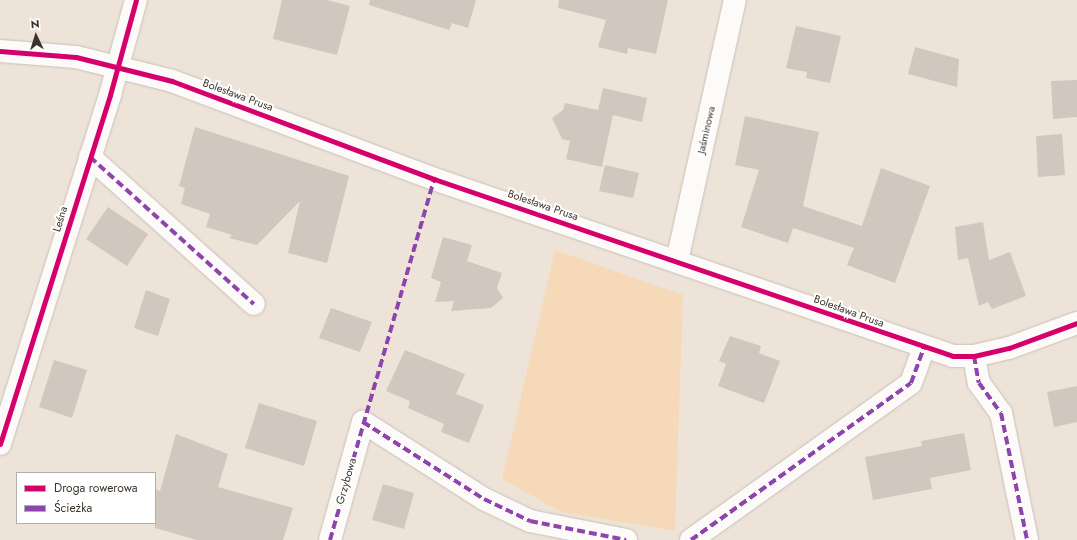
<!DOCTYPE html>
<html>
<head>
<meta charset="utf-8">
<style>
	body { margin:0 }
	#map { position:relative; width:1077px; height:540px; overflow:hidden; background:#eee3d8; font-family:Jost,sans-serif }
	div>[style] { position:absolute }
	.green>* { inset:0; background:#f6d9b9 }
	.building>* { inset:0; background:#d0c7be }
	.roads { filter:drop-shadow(0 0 1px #c9c0b7) drop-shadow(0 0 1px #c9c0b7) }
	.minor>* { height:22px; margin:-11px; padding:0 11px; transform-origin:11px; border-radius:11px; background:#fcfbf9 }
	.quiet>* { height:4px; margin-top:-2px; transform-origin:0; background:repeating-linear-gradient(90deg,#8e44ad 0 8px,transparent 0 12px) }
	.cycleway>* { height:5px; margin:-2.5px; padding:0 2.5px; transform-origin:2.5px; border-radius:2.5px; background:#d6006c }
	span { translate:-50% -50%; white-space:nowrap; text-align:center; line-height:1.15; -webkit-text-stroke:4px #fff; paint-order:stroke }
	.street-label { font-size:11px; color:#3c342c }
	.legend { position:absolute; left:16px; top:472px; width:140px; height:52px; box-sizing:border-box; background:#fff; border:1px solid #b1aeab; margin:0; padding:5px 7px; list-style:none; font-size:12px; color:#3c342c }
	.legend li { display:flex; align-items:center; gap:8px; height:20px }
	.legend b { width:20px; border:1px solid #b1aeab }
	.north { position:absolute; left:16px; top:16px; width:40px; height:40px; -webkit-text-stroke:3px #fff; paint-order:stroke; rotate:356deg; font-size:11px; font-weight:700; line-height:16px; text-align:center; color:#3c342c }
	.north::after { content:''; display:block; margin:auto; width:14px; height:18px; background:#3c342c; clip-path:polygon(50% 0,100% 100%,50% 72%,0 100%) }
</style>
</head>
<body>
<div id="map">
	<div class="green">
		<i style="clip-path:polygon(555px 250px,683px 295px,675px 531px,561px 512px,502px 479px)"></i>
	</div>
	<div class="building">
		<i style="clip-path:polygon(282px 0,327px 0,350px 6px,337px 55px,273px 39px)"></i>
		<i style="clip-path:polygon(370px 0,476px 0,468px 28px,452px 23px,449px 30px,369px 5px)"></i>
		<i style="clip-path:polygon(559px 0,668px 0,656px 54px,628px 48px,627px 54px,598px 47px,606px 20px,558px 8px)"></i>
		<i style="clip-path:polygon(796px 26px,841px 36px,830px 83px,806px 78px,807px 72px,786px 68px)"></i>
		<i style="clip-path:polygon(915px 47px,959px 59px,957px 87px,908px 74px)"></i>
		<i style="clip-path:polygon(1077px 80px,1077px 117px,1053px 119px,1051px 81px)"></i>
		<i style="clip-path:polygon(603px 88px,647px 98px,642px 122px,613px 115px,602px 167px,566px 159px,570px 141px,562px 139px,552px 118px,563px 110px,565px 103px,598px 110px)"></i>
		<i style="clip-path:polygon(745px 116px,819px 132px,803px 206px,862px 226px,881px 168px,930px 186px,895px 283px,847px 265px,854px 248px,793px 228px,788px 243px,741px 227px,759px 170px,735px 165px)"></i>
		<i style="clip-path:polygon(195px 127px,349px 176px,327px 263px,288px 253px,300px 201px,257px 245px,229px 238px,232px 235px,206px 227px,210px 214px,181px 204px,185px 188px,179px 186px)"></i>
		<i style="clip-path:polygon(1062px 134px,1065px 175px,1038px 177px,1036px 136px)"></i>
		<i style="clip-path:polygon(605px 165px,639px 173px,633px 198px,599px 191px)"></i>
		<i style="clip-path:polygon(108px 207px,148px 234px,127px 266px,86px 239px)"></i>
		<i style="clip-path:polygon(983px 222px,989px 260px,1010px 252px,1026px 296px,992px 309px,988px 302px,979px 306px,968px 258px,958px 260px,955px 227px)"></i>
		<i style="clip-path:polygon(443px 237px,472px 245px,467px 261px,502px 273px,497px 288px,503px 298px,491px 308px,451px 311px,454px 301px,435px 302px,441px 282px,431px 278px)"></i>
		<i style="clip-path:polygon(146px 290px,170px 299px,158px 336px,134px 328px)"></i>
		<i style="clip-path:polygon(331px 308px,372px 322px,360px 352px,319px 338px)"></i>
		<i style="clip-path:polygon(730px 336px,761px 346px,759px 353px,780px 361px,764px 403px,718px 386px,726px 364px,719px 361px)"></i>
		<i style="clip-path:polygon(405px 350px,465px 374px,456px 394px,484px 405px,469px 443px,441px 432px,444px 424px,408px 408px,410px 401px,386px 391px)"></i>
		<i style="clip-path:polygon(54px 360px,87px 370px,72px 418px,39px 407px)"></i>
		<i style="clip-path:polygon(1077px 386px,1077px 422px,1054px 427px,1047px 392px)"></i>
		<i style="clip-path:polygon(259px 403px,317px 421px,304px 466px,245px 448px)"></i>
		<i style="clip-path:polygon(964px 433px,971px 470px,930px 478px,932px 489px,873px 500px,865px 457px,922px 446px,921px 441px)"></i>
		<i style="clip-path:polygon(176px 434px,228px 454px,218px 487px,293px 508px,283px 540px,197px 540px,155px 528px,155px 489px,160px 491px)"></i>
		<i style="clip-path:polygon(383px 484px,414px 493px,404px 529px,372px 520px)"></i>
	</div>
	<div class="roads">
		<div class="minor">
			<i style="left:0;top:51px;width:76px;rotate:4.5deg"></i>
			<i style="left:76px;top:57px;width:99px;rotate:14deg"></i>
			<i style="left:172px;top:81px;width:280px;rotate:20.5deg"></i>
			<i style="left:434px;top:179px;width:548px;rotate:18.83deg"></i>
			<i style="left:953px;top:356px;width:21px"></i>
			<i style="left:974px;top:356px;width:36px;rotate:-13deg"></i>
			<i style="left:1009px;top:348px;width:72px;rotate:-20.2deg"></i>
			<i style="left:90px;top:157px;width:220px;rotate:41.9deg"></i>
			<i style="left:677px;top:261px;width:267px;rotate:-77.5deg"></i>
			<i style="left:974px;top:356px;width:27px;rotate:80deg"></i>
			<i style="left:979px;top:383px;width:37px;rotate:54deg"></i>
			<i style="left:1001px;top:413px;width:130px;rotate:78.4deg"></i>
			<i style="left:0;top:444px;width:366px;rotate:-72.5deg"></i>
			<i style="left:110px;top:95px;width:98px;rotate:-74.7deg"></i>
			<i style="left:330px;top:540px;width:123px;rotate:-74.4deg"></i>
			<i style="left:363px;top:422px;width:143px;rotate:32.5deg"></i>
			<i style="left:484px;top:499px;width:51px;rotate:25.6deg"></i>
			<i style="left:530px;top:521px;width:98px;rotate:11.2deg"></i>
			<i style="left:691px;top:540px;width:270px;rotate:-35.5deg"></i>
			<i style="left:911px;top:383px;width:37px;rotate:-70deg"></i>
		</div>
	</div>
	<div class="quiet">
		<i style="left:90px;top:157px;width:220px;rotate:41.9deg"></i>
		<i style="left:974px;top:356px;width:27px;rotate:80deg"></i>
		<i style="left:979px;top:383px;width:37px;rotate:54deg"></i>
		<i style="left:1001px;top:413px;width:130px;rotate:78.4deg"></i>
		<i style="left:363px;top:422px;width:143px;rotate:32.5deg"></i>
		<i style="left:484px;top:499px;width:51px;rotate:25.6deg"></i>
		<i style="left:530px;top:521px;width:98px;rotate:11.2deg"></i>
		<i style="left:330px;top:540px;width:376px;rotate:-73.9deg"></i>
		<i style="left:691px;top:540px;width:270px;rotate:-35.5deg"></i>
		<i style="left:911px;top:383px;width:37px;rotate:-70deg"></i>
	</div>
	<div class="cycleway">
		<i style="left:0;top:51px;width:76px;rotate:4.5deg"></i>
		<i style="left:76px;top:57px;width:99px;rotate:14deg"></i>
		<i style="left:172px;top:81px;width:280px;rotate:20.5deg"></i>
		<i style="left:434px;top:179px;width:548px;rotate:18.83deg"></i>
		<i style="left:953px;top:356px;width:21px"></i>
		<i style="left:974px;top:356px;width:36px;rotate:-13deg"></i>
		<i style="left:1009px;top:348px;width:72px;rotate:-20.2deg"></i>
		<i style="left:0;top:444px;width:366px;rotate:-72.5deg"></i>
		<i style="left:110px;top:95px;width:98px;rotate:-74.7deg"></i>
	</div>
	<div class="street-label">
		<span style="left:238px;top:95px;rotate:20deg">Bolesława Prusa</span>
		<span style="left:706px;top:130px;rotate:-77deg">Jaśminowa</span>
		<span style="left:543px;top:205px;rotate:19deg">Bolesława Prusa</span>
		<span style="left:60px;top:219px;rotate:-73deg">Leśna</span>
		<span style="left:849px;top:311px;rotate:20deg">Bolesława Prusa</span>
		<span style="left:346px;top:481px;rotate:-74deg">Grzybowa</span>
	</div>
	<ul class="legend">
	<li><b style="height:5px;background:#d6006c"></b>Droga rowerowa</li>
	<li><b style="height:5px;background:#8e44ad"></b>Ścieżka</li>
	</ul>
	<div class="north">N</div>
</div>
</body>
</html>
